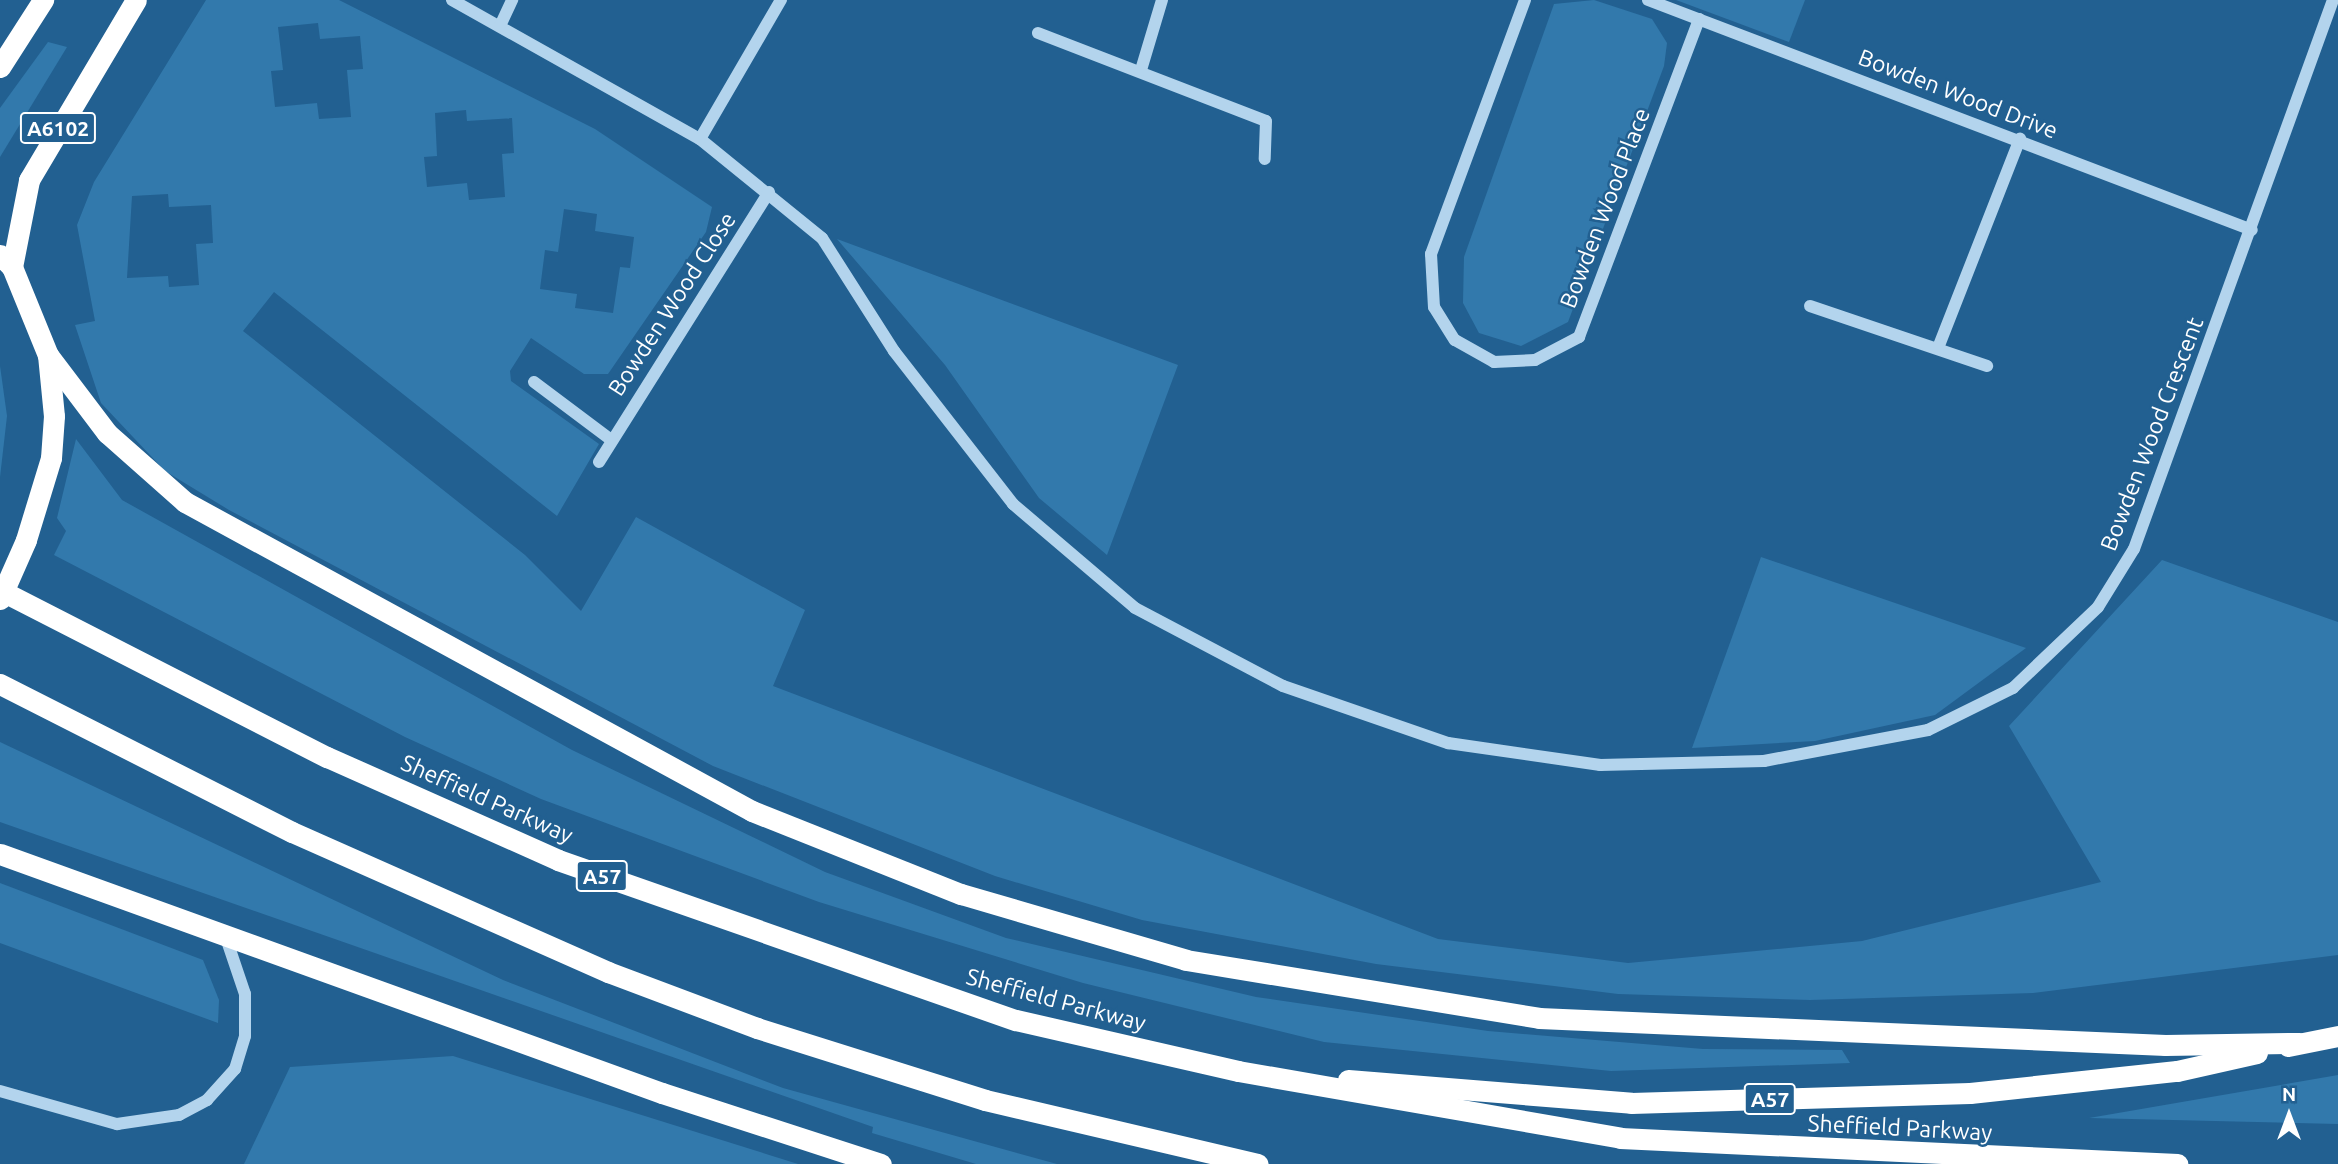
<!DOCTYPE html>
<html>
<head>
<meta charset="utf-8">
<style>
	body { margin:0 }
	#map { position:relative; width:2338px; height:1164px; overflow:hidden; background:#226091; font-family:Ubuntu,sans-serif }
	div>[style] { position:absolute }
	.green>* { inset:0; background:#3279ac }
	.minor>* { height:12px; margin:-6px; padding:0 6px; transform-origin:6px; border-radius:6px; background:#b3d4ed }
	.highway>* { height:21px; margin:-10.5px; padding:0 10.5px; transform-origin:10.5px; border-radius:10.5px; background:#fff }
	.highway-bridge>* { height:21px; margin:-10.5px; padding:0 10.5px; transform-origin:10.5px; border-radius:10.5px; background:#fff }
	span { translate:-50% -50%; white-space:nowrap; text-align:center; line-height:1.15; -webkit-text-stroke:5px #226091; paint-order:stroke }
	.shield-label span { padding:2px 5px; background:#226091; border:2px solid; border-radius:5px; -webkit-text-stroke-width:0 }
	.shield-label { font-size:21px; color:#fff; font-weight:700 }
	.street-label { font-size:23px; color:#fff }
	.north { position:absolute; left:2254px; top:1080px; width:70px; height:70px; -webkit-text-stroke:5px #226091; paint-order:stroke; rotate:0deg; font-size:19px; font-weight:700; line-height:28px; text-align:center; color:#fff }
	.north::after { content:''; display:block; margin:auto; width:24px; height:32px; background:#fff; clip-path:polygon(50% 0,100% 100%,50% 72%,0 100%) }
</style>
</head>
<body>
<div id="map">
	<div class="green">
		<i style="clip-path:polygon(evenodd,206px 0,339px 0,595px 129px,712px 207px,706px 232px,608px 374px,584px 374px,531px 338px,510px 371px,511px 381px,599px 444px,557px 516px,274px 292px,243px 331px,525px 555px,581px 611px,636px 517px,805px 610px,773px 686px,1438px 939px,1628px 963px,1862px 941px,2101px 882px,2009px 726px,2162px 560px,2338px 622px,2338px 955px,2033px 993px,1810px 1000px,1618px 994px,1376px 964px,1142px 920px,995px 876px,713px 766px,229px 510px,165px 471px,101px 403px,75px 325px,95px 321px,77px 225px,94px 182px,206px 0,318px 23px,320px 39px,360px 36px,363px 69px,347px 70px,351px 117px,319px 119px,317px 103px,275px 107px,271px 71px,283px 70px,278px 27px,318px 23px,206px 0,466px 110px,467px 121px,512px 118px,514px 153px,502px 154px,505px 197px,469px 200px,467px 183px,427px 187px,424px 157px,437px 156px,435px 113px,466px 110px,206px 0,168px 194px,169px 207px,211px 205px,213px 243px,196px 244px,199px 285px,169px 287px,168px 276px,127px 278px,132px 196px,168px 194px,206px 0,564px 209px,597px 214px,595px 231px,634px 237px,630px 268px,620px 267px,613px 313px,575px 308px,577px 294px,540px 289px,545px 250px,558px 252px,564px 209px)"></i>
		<i style="clip-path:polygon(1594px 0,1652px 19px,1667px 43px,1664px 66px,1568px 322px,1521px 346px,1479px 333px,1463px 303px,1464px 257px,1554px 4px)"></i>
		<i style="clip-path:polygon(1676px 0,1805px 0,1789px 42px)"></i>
		<i style="clip-path:polygon(48px 42px,67px 47px,0 157px,0 108px)"></i>
		<i style="clip-path:polygon(837px 239px,1178px 365px,1107px 555px,1039px 498px,945px 365px)"></i>
		<i style="clip-path:polygon(0 366px,7px 416px,0 477px)"></i>
		<i style="clip-path:polygon(76px 439px,122px 500px,572px 750px,825px 872px,1006px 938px,1256px 997px,1488px 1031px,1703px 1049px,1842px 1050px,1850px 1063px,1611px 1071px,1324px 1042px,1083px 983px,819px 902px,541px 799px,405px 737px,54px 555px,66px 531px,57px 518px)"></i>
		<i style="clip-path:polygon(1761px 557px,2026px 648px,1935px 715px,1815px 741px,1692px 748px)"></i>
		<i style="clip-path:polygon(0 742px,503px 980px,783px 1088px,1057px 1164px,976px 1164px,872px 1133px,873px 1127px,0 822px)"></i>
		<i style="clip-path:polygon(0 883px,203px 960px,219px 1000px,218px 1023px,0 943px)"></i>
		<i style="clip-path:polygon(453px 1056px,798px 1164px,244px 1164px,290px 1067px)"></i>
		<i style="clip-path:polygon(2338px 1075px,2338px 1124px,2089px 1118px)"></i>
	</div>
	<div class="minor">
		<i style="left:452px;top:0;width:284px;rotate:29.3deg"></i>
		<i style="left:700px;top:139px;width:157px;rotate:39.1deg"></i>
		<i style="left:822px;top:238px;width:134px;rotate:57.5deg"></i>
		<i style="left:894px;top:351px;width:194px;rotate:52.1deg"></i>
		<i style="left:1013px;top:504px;width:160px;rotate:40.4deg"></i>
		<i style="left:1135px;top:608px;width:167px;rotate:27.8deg"></i>
		<i style="left:1283px;top:686px;width:175px;rotate:19.1deg"></i>
		<i style="left:1448px;top:743px;width:154px;rotate:8.2deg"></i>
		<i style="left:1600px;top:765px;width:164px;rotate:-1.4deg"></i>
		<i style="left:1764px;top:761px;width:167px;rotate:-10.7deg"></i>
		<i style="left:1928px;top:730px;width:95px;rotate:-26.3deg"></i>
		<i style="left:2013px;top:688px;width:117px;rotate:-43.6deg"></i>
		<i style="left:2098px;top:607px;width:68px;rotate:-58.2deg"></i>
		<i style="left:2134px;top:549px;width:584px;rotate:-70.08deg"></i>
		<i style="left:1525px;top:0;width:271px;rotate:110.3deg"></i>
		<i style="left:1431px;top:254px;width:53px;rotate:86.8deg"></i>
		<i style="left:1434px;top:307px;width:39px;rotate:58deg"></i>
		<i style="left:1455px;top:340px;width:45px;rotate:29.4deg"></i>
		<i style="left:1494px;top:362px;width:41px;rotate:-2.8deg"></i>
		<i style="left:1535px;top:360px;width:50px;rotate:-27.6deg"></i>
		<i style="left:1579px;top:337px;width:340px;rotate:-69.3deg"></i>
		<i style="left:1648px;top:0;width:646px;rotate:20.85deg"></i>
		<i style="left:500px;top:26px;width:29px;rotate:-65deg"></i>
		<i style="left:1038px;top:33px;width:244px;rotate:21.1deg"></i>
		<i style="left:1266px;top:121px;width:38px;rotate:92deg"></i>
		<i style="left:1141px;top:70px;width:73px;rotate:-73.3deg"></i>
		<i style="left:700px;top:139px;width:161px;rotate:-59.8deg"></i>
		<i style="left:1810px;top:306px;width:187px;rotate:18.7deg"></i>
		<i style="left:1938px;top:348px;width:225px;rotate:-68.6deg"></i>
		<i style="left:534px;top:382px;width:95px;rotate:36.9deg"></i>
		<i style="left:599px;top:462px;width:319px;rotate:-57.8deg"></i>
		<i style="left:0;top:1091px;width:122px;rotate:15.8deg"></i>
		<i style="left:117px;top:1124px;width:63px;rotate:-8.3deg"></i>
		<i style="left:179px;top:1115px;width:32px;rotate:-28deg"></i>
		<i style="left:207px;top:1100px;width:42px;rotate:-47.9deg"></i>
		<i style="left:235px;top:1069px;width:34px;rotate:-73deg"></i>
		<i style="left:245px;top:1036px;width:42px;rotate:-90deg"></i>
		<i style="left:245px;top:994px;width:62px;rotate:-108.7deg"></i>
	</div>
	<div class="highway">
		<i style="left:0;top:67px;width:80px;rotate:-57.3deg"></i>
		<i style="left:0;top:255px;width:17px;rotate:45deg"></i>
		<i style="left:12px;top:267px;width:95px;rotate:67.8deg"></i>
		<i style="left:48px;top:355px;width:61px;rotate:84.4deg"></i>
		<i style="left:54px;top:416px;width:42px;rotate:94.1deg"></i>
		<i style="left:51px;top:458px;width:86px;rotate:107deg"></i>
		<i style="left:12px;top:267px;width:89px;rotate:-78.9deg"></i>
		<i style="left:29px;top:180px;width:209px;rotate:-59.3deg"></i>
		<i style="left:48px;top:355px;width:98px;rotate:52.9deg"></i>
		<i style="left:107px;top:433px;width:104px;rotate:41.5deg"></i>
		<i style="left:185px;top:502px;width:646px;rotate:28.59deg"></i>
		<i style="left:752px;top:811px;width:225px;rotate:21.7deg"></i>
		<i style="left:961px;top:894px;width:234px;rotate:16.3deg"></i>
		<i style="left:1186px;top:960px;width:358px;rotate:9.3deg"></i>
		<i style="left:1539px;top:1018px;width:627px;rotate:2.47deg"></i>
		<i style="left:2165px;top:1045px;width:134px;rotate:-0.9deg"></i>
		<i style="left:0;top:590px;width:367px;rotate:27.1deg"></i>
		<i style="left:327px;top:757px;width:253px;rotate:24deg"></i>
		<i style="left:558px;top:860px;width:485px;rotate:19.3deg"></i>
		<i style="left:1016px;top:1020px;width:228px;rotate:12.9deg"></i>
		<i style="left:1238px;top:1071px;width:388px;rotate:9.9deg"></i>
		<i style="left:1620px;top:1138px;width:558px;rotate:2.67deg"></i>
		<i style="left:0;top:684px;width:327px;rotate:26.9deg"></i>
		<i style="left:292px;top:832px;width:346px;rotate:23.9deg"></i>
		<i style="left:608px;top:972px;width:159px;rotate:20.6deg"></i>
		<i style="left:757px;top:1028px;width:239px;rotate:17.5deg"></i>
		<i style="left:985px;top:1100px;width:280px;rotate:13.2deg"></i>
		<i style="left:0;top:854px;width:704px;rotate:19.85deg"></i>
		<i style="left:662px;top:1093px;width:230px;rotate:18deg"></i>
		<i style="left:2288px;top:1046px;width:51px;rotate:-11.3deg"></i>
		<i style="left:1348px;top:1080px;width:284px;rotate:4.6deg"></i>
		<i style="left:1631px;top:1103px;width:339px;rotate:-1.7deg"></i>
		<i style="left:1970px;top:1093px;width:208px;rotate:-6.1deg"></i>
		<i style="left:2177px;top:1071px;width:82px;rotate:-12.7deg"></i>
	</div>
	<div class="highway-bridge">
		<i style="left:0;top:599px;width:64px;rotate:-66.2deg"></i>
	</div>
	<div class="shield-label">
		<span style="left:58px;top:128px">A6102</span>
		<span style="left:602px;top:876px">A57</span>
		<span style="left:1770px;top:1099px">A57</span>
	</div>
	<div class="street-label">
		<span style="left:1958px;top:94px;rotate:21deg">Bowden Wood Drive</span>
		<span style="left:1605px;top:208px;rotate:-69deg">Bowden Wood Place</span>
		<span style="left:672px;top:304px;rotate:-57deg">Bowden Wood Close</span>
		<span style="left:2152px;top:434px;rotate:-69deg">Bowden Wood Crescent</span>
		<span style="left:487px;top:799px;rotate:24deg">Sheffield Parkway</span>
		<span style="left:1056px;top:1000px;rotate:15deg">Sheffield Parkway</span>
		<span style="left:1900px;top:1128px;rotate:3deg">Sheffield Parkway</span>
	</div>
	<div class="north">N</div>
</div>
</body>
</html>
